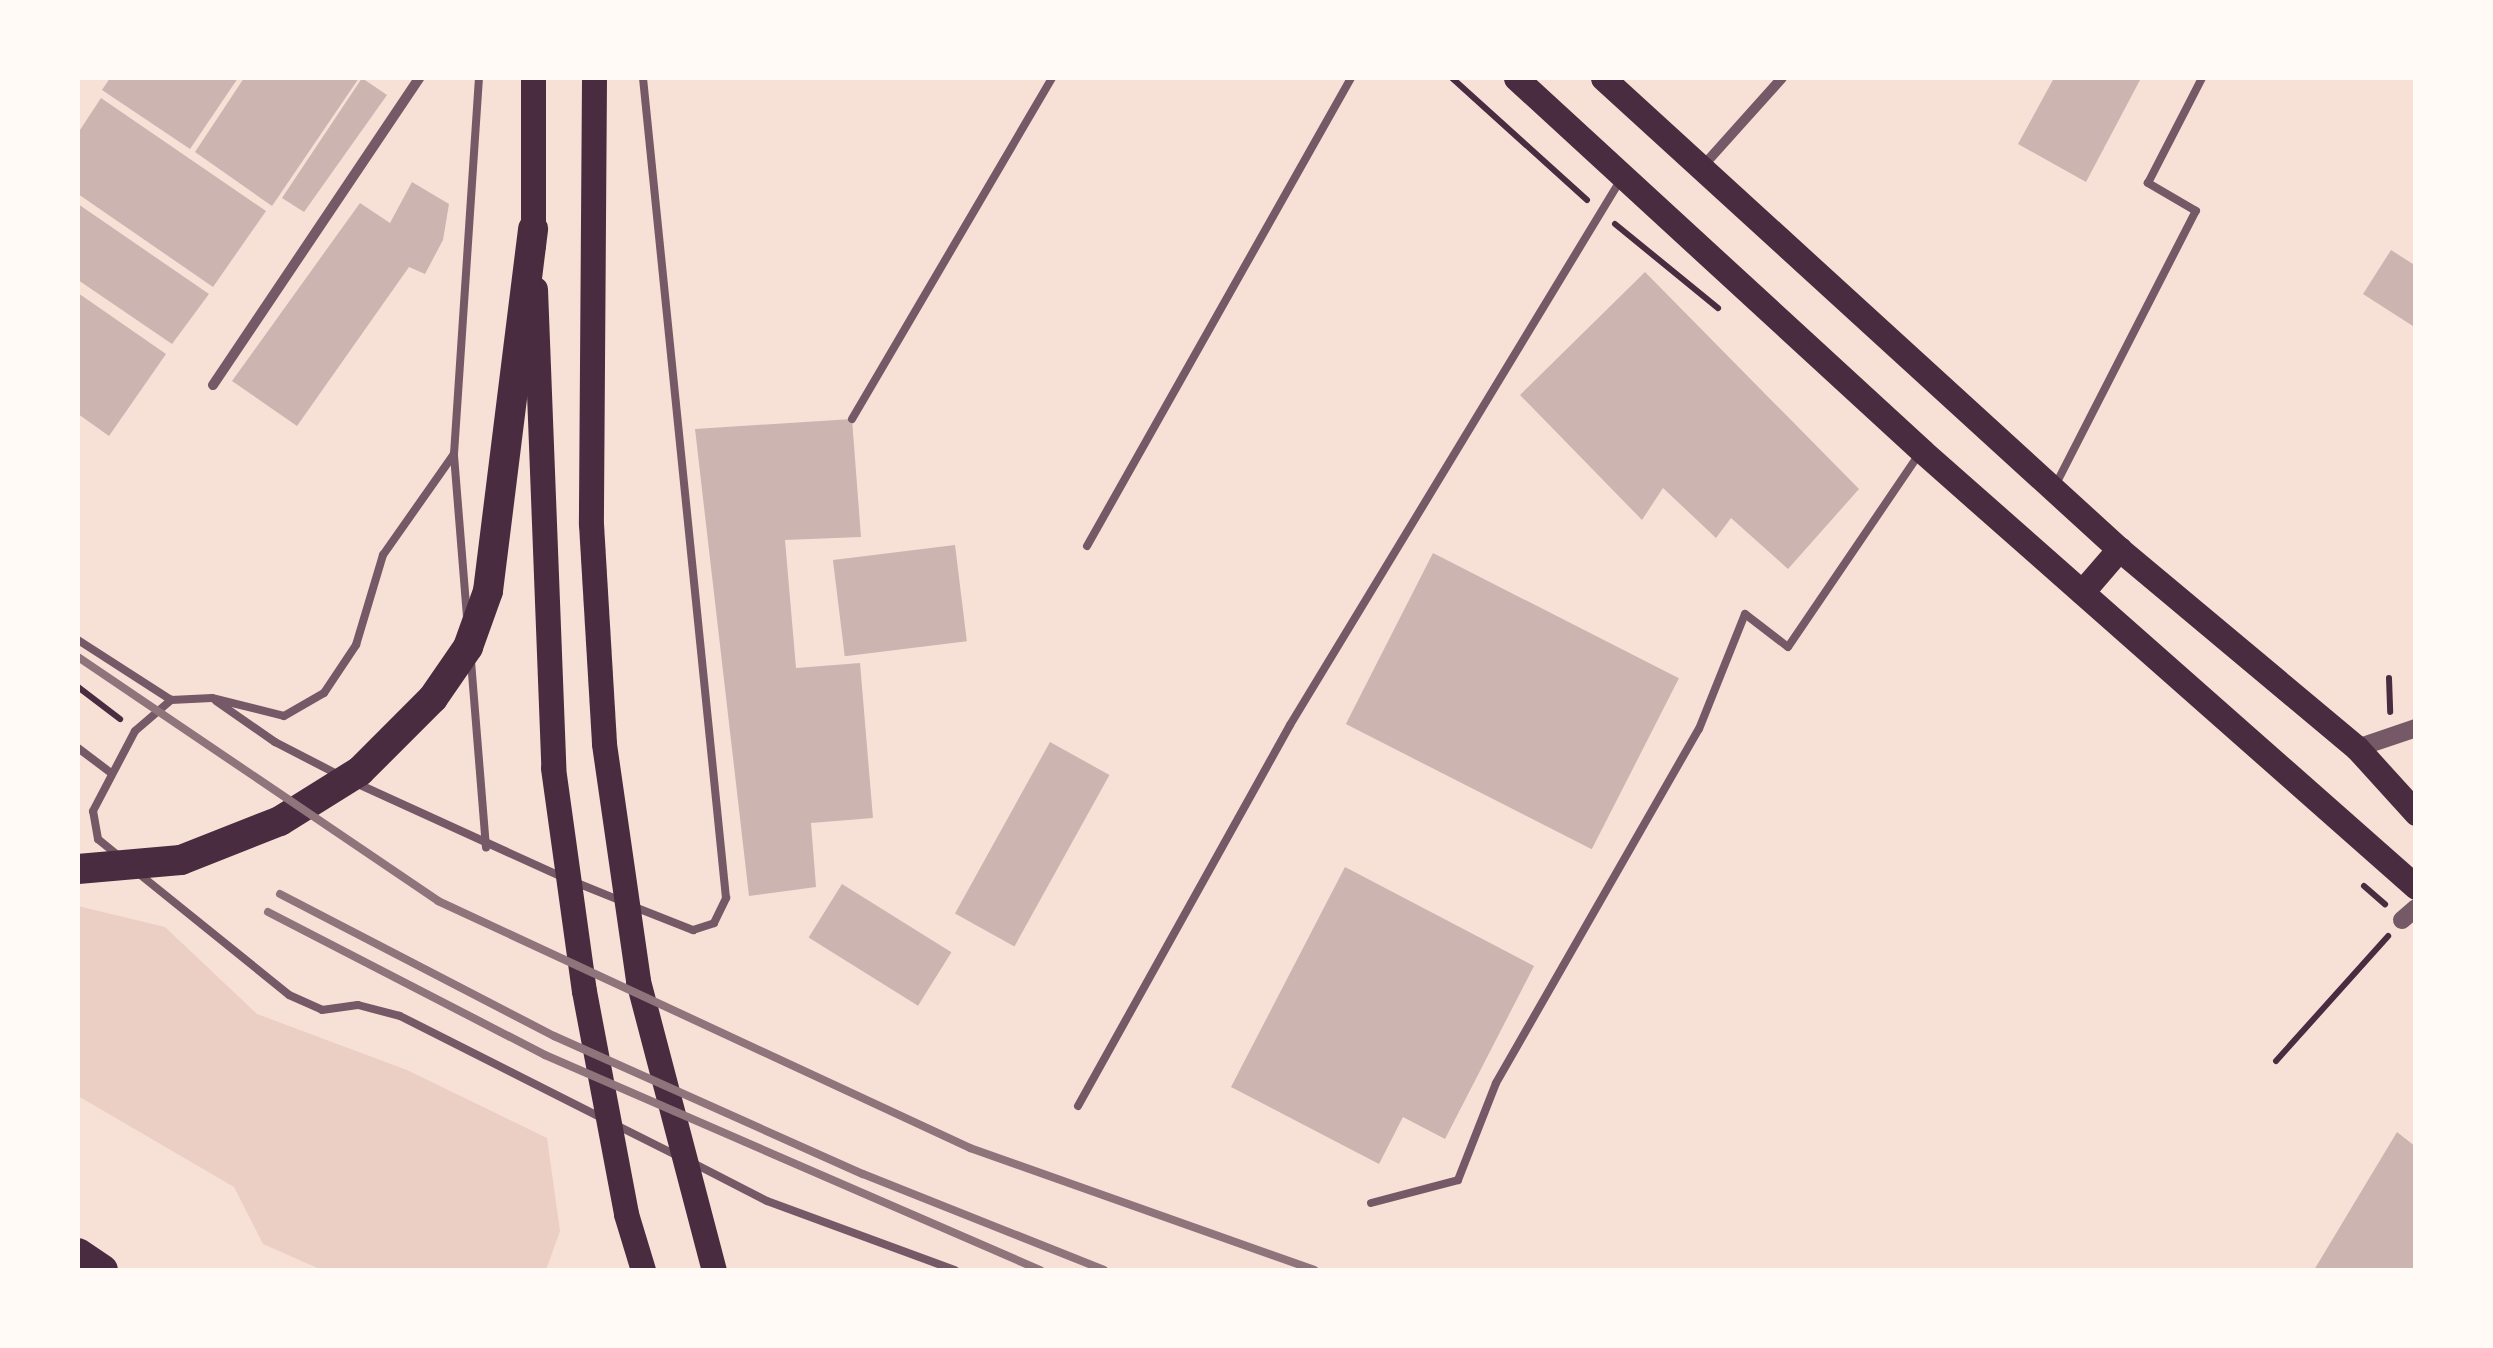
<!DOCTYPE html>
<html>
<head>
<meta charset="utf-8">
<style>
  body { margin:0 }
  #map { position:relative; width:2493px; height:1348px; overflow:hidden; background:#f7e1d7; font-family:Ubuntu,sans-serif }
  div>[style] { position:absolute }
  .green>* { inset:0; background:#ebcfc5 }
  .building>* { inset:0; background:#ccb4b1; transform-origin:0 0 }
  .path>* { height:6px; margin:-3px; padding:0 3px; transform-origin:3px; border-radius:3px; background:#4a2c40 }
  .service>* { height:8px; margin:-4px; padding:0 4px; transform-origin:4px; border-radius:4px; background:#755966 }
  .minor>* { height:10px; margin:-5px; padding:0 5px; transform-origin:5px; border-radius:5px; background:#755966 }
  .tertiary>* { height:18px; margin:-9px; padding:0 9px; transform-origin:9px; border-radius:9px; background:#755966 }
  .primary>* { height:25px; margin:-12.5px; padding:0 12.5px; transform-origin:12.5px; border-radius:12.5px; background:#4a2c40 }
  .motorway>* { height:30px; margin:-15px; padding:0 15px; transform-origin:15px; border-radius:15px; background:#4a2c40 }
  .rail>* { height:8px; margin:-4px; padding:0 4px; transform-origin:4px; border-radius:4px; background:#8f747c }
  span { translate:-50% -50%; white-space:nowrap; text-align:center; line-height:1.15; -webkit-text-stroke:8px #fffaf5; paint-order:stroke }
  .frame { position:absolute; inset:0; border:80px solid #fffaf5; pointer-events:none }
</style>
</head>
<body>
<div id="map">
  <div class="green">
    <div style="clip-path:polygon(78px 906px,165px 927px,257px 1014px,407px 1070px,547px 1138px,560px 1231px,546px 1270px,322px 1270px,263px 1244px,234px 1187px,78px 1096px)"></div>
  </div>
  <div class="building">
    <div style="clip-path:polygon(110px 78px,238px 78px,190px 149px,102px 90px)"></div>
    <div style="clip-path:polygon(244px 78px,359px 78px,272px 206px,195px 152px)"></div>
    <div style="clip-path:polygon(362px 78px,387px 95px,304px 212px,282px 198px)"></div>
    <div style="clip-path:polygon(2054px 78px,2140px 80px,2086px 182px,2018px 144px)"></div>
    <div style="clip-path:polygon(101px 98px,266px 211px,213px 287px,78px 194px,78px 133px)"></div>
    <div style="clip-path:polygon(412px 182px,449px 204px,443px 240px,425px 274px,409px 267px,297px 426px,232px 381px,360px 203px,390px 223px)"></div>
    <div style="clip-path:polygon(78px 204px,209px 294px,172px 344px,78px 280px)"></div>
    <div style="clip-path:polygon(2391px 250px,2416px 266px,2416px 328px,2363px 294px)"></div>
    <div style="clip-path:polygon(1645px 272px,1859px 489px,1788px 569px,1731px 518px,1716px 538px,1663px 488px,1642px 520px,1520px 395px)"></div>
    <div style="clip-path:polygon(78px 293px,166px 354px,109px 436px,78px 414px)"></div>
    <div style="clip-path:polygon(852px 419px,861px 537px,785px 540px,796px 668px,860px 663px,873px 818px,811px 823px,816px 887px,749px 896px,695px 429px)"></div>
    <div style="left:955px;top:545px;width:97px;height:123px;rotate:83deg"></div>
    <div style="left:1433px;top:553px;width:276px;height:192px;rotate:27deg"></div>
    <div style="left:1050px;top:742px;width:68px;height:196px;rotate:29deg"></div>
    <div style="clip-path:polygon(1345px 867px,1534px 966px,1445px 1139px,1403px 1117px,1379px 1164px,1231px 1087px)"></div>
    <div style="left:842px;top:884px;width:129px;height:63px;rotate:32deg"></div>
    <div style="clip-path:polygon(2397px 1132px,2416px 1147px,2416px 1270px,2314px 1270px)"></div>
  </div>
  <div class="path">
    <div style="left:1452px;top:78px;width:182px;rotate:42.1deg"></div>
    <div style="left:1615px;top:224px;width:133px;rotate:39.2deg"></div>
    <div style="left:2389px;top:678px;width:34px;rotate:88deg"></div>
    <div style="left:78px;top:687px;width:53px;rotate:37.3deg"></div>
    <div style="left:2364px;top:886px;width:28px;rotate:41deg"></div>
    <div style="left:2276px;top:1061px;width:168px;rotate:-48.1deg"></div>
  </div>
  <div class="service">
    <div style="left:852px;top:419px;width:395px;rotate:-59.6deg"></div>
    <div style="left:2056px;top:484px;width:307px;rotate:-62.9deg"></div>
    <div style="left:2196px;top:211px;width:56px;rotate:-149.7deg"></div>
    <div style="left:2148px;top:183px;width:118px;rotate:-62.8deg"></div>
    <div style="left:1087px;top:546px;width:537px;rotate:-60.57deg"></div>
    <div style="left:467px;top:617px;width:164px;rotate:-94.6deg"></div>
    <div style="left:454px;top:454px;width:377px;rotate:-86.2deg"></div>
    <div style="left:78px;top:640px;width:111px;rotate:32.8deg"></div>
    <div style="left:471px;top:661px;width:187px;rotate:85.4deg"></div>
    <div style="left:216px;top:701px;width:72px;rotate:34.8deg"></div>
    <div style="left:275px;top:742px;width:74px;rotate:27.3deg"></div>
    <div style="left:78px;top:748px;width:40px;rotate:37deg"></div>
    <div style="left:358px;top:784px;width:226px;rotate:24.5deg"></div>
    <div style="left:120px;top:857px;width:28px;rotate:-141deg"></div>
    <div style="left:98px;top:839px;width:28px;rotate:-100deg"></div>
    <div style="left:93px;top:811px;width:90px;rotate:-62.3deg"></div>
    <div style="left:135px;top:731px;width:48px;rotate:-40.7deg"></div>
    <div style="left:171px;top:700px;width:41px;rotate:-2.8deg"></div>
    <div style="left:212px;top:698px;width:74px;rotate:14deg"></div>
    <div style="left:284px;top:716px;width:46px;rotate:-29.9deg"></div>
    <div style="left:324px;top:693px;width:58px;rotate:-56.3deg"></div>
    <div style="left:356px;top:645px;width:94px;rotate:-73.3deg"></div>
    <div style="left:383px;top:555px;width:123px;rotate:-54.9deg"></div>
    <div style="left:138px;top:873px;width:194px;rotate:38.9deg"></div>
    <div style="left:289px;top:995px;width:36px;rotate:24deg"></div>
    <div style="left:322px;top:1010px;width:36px;rotate:-8deg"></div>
    <div style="left:358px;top:1005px;width:43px;rotate:14.7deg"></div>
    <div style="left:400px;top:1016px;width:226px;rotate:26.8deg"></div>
    <div style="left:577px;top:883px;width:45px;rotate:22deg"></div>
    <div style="left:632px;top:906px;width:66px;rotate:21.5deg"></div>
    <div style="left:693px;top:930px;width:22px;rotate:-18deg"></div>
    <div style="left:714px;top:923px;width:28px;rotate:-64deg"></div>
    <div style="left:726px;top:898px;width:824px;rotate:-95.78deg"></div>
    <div style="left:1078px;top:1106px;width:436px;rotate:-60.9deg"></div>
    <div style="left:1290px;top:725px;width:638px;rotate:-58.77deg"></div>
    <div style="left:614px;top:1124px;width:72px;rotate:26.6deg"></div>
    <div style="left:695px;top:1164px;width:81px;rotate:27.2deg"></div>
    <div style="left:767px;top:1201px;width:200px;rotate:20.2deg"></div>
    <div style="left:1371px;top:1203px;width:90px;rotate:-14.8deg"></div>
    <div style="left:1458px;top:1180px;width:104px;rotate:-68.6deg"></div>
    <div style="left:1496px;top:1083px;width:408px;rotate:-60.2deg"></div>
    <div style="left:1699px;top:729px;width:124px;rotate:-68.2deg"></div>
    <div style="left:1745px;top:614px;width:54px;rotate:37.5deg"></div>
    <div style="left:1788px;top:647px;width:233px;rotate:-55.8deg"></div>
  </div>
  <div class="minor">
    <div style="left:1703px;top:166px;width:118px;rotate:-48.1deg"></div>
    <div style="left:213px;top:385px;width:370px;rotate:-56.1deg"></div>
  </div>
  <div class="tertiary">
    <div style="left:2357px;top:748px;width:62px;rotate:-18.7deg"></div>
    <div style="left:2402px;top:920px;width:18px;rotate:-41deg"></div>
  </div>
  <div class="primary">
    <div style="left:533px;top:78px;width:167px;rotate:90deg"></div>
    <div style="left:594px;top:78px;width:446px;rotate:90.4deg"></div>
    <div style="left:591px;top:524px;width:220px;rotate:86.6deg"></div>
    <div style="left:604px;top:744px;width:239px;rotate:81.8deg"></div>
    <div style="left:638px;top:981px;width:299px;rotate:75.3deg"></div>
    <div style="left:1516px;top:78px;width:551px;rotate:42.57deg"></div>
    <div style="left:1922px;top:451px;width:659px;rotate:41.43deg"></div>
    <div style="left:1603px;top:78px;width:699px;rotate:42.39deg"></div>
    <div style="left:2119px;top:549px;width:310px;rotate:39.9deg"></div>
    <div style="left:2357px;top:748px;width:88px;rotate:47.8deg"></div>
    <div style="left:535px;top:289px;width:479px;rotate:87.8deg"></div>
    <div style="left:553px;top:768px;width:225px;rotate:82.1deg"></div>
    <div style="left:584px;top:991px;width:227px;rotate:79.3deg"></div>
    <div style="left:626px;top:1214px;width:59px;rotate:73.1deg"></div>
    <div style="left:2082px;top:592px;width:57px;rotate:-49.3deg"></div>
  </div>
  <div class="motorway">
    <div style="left:78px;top:869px;width:103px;rotate:-5deg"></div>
    <div style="left:181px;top:860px;width:106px;rotate:-21.5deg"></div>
    <div style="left:280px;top:821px;width:94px;rotate:-32deg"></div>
    <div style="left:360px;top:771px;width:103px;rotate:-45deg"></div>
    <div style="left:433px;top:698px;width:62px;rotate:-55.5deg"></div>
    <div style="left:468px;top:647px;width:59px;rotate:-70.3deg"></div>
    <div style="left:488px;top:591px;width:365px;rotate:-82.9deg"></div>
    <div style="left:78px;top:1253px;width:30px;rotate:34deg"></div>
  </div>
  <div class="rail">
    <div style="left:78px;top:657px;width:435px;rotate:34.1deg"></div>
    <div style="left:438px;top:901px;width:587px;rotate:24.9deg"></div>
    <div style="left:970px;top:1148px;width:365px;rotate:19.5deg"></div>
    <div style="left:280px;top:894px;width:309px;rotate:27.4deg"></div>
    <div style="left:554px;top:1036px;width:338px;rotate:24.1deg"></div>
    <div style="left:863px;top:1174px;width:259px;rotate:21.7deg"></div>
    <div style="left:268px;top:912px;width:312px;rotate:27.3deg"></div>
    <div style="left:545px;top:1055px;width:540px;rotate:23.48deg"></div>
  </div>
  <div class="frame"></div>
</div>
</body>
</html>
